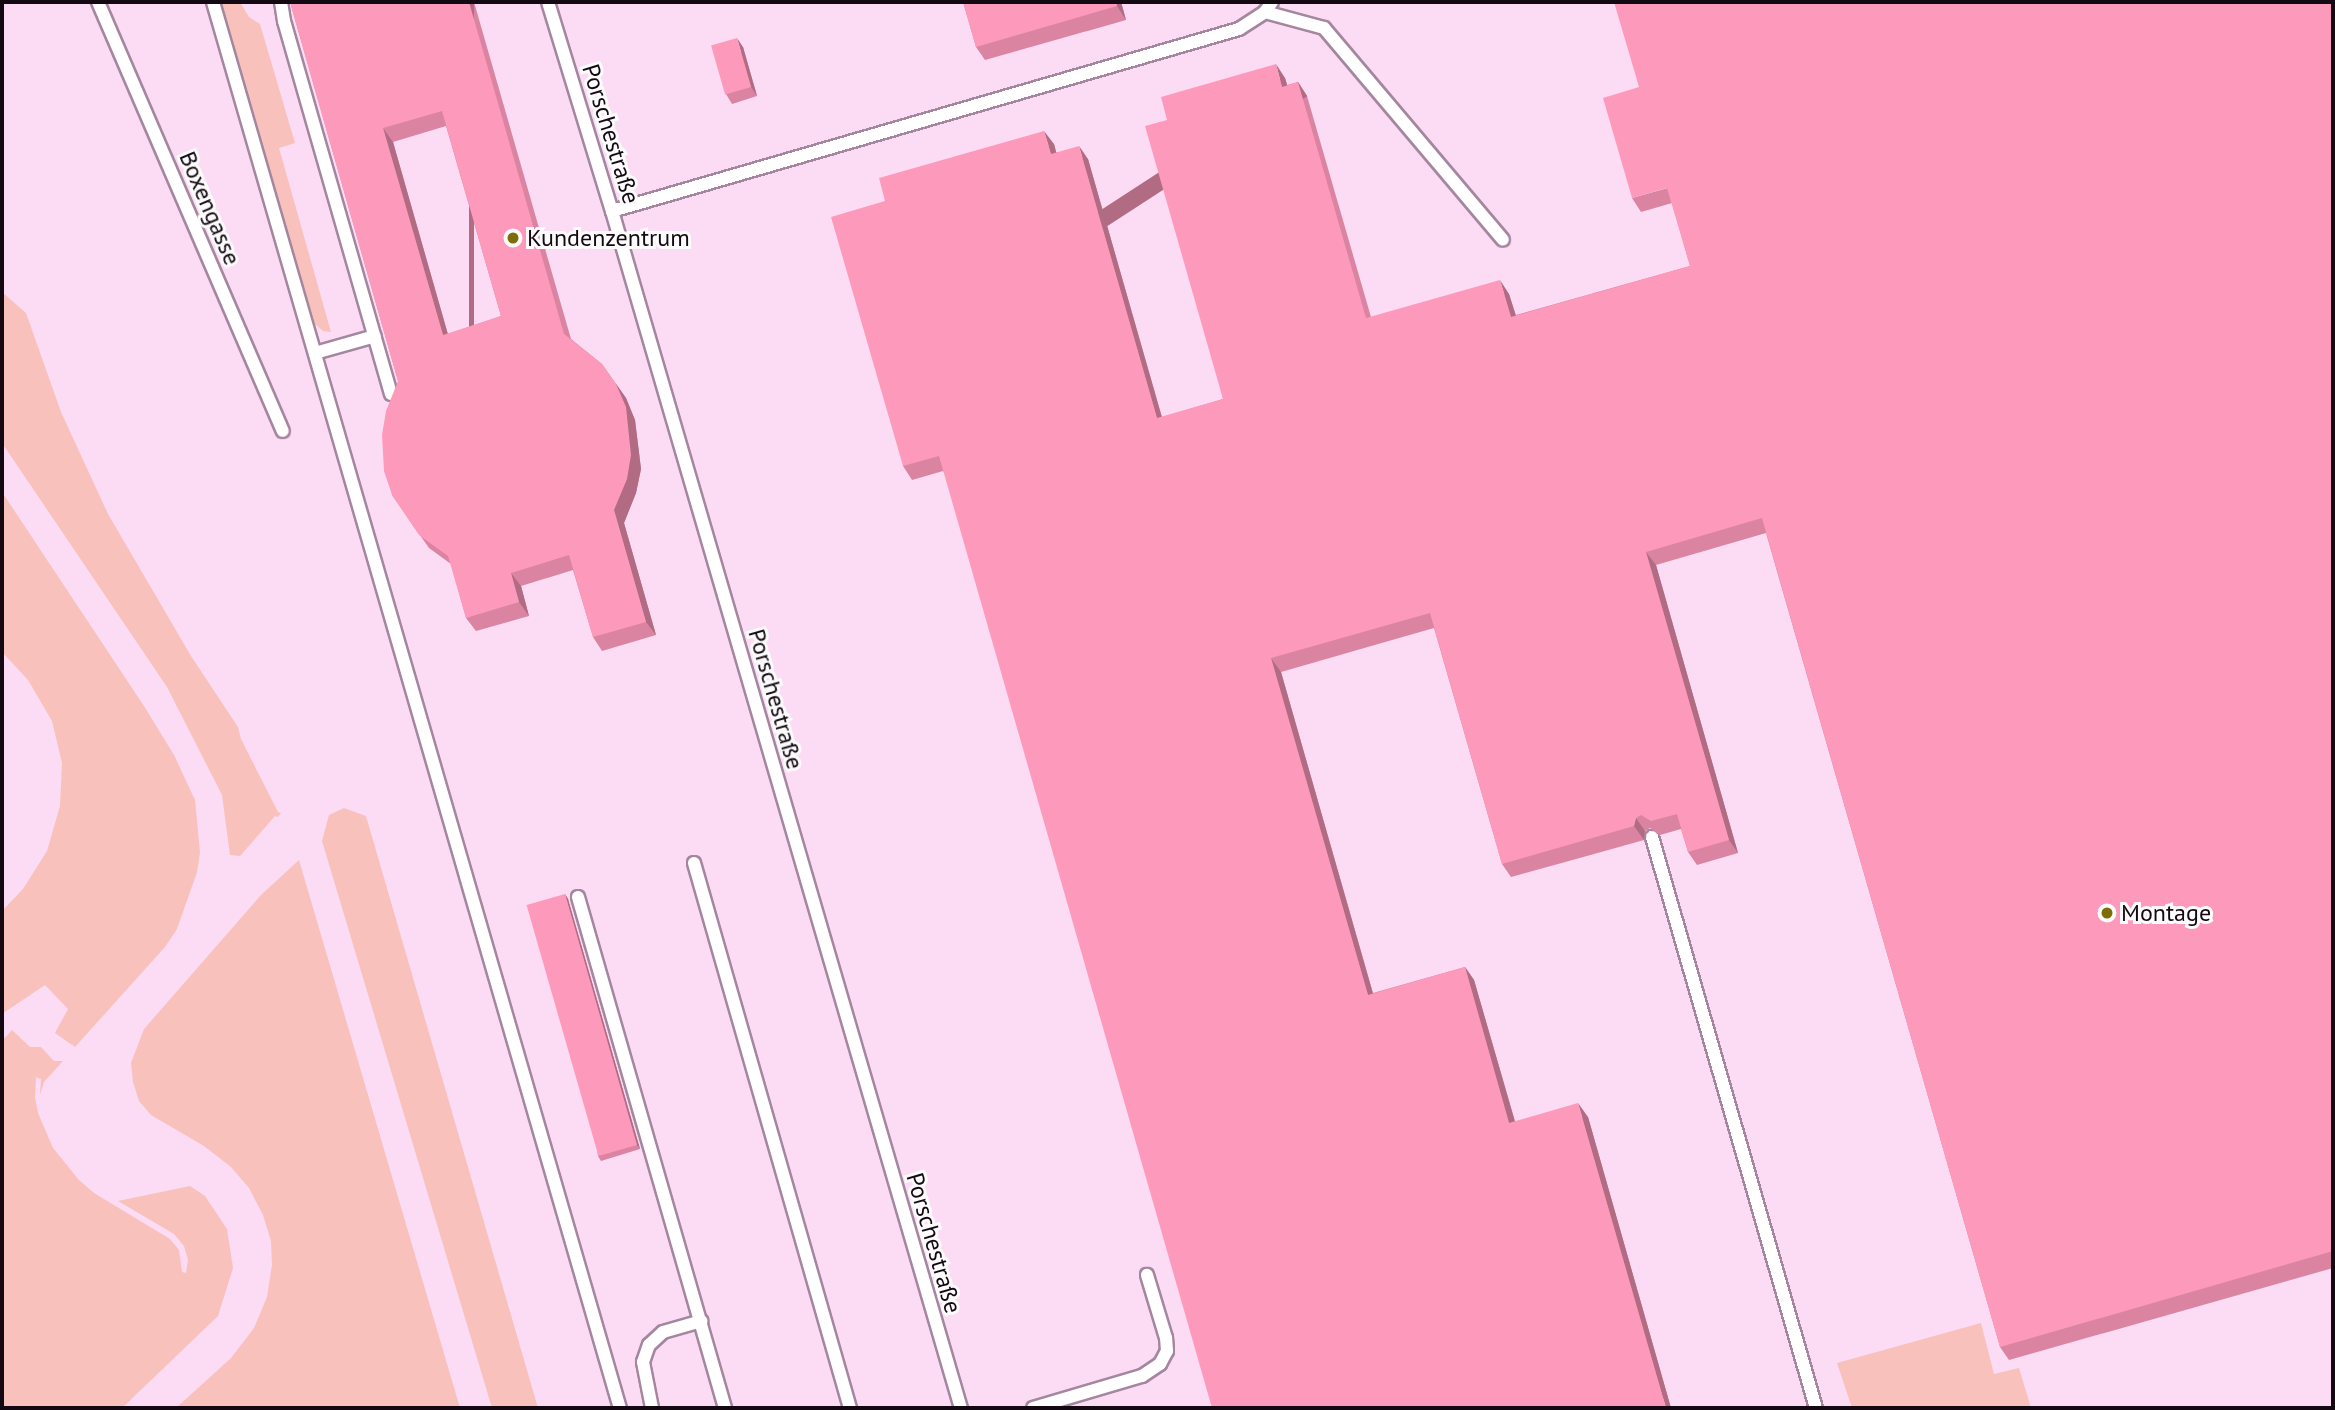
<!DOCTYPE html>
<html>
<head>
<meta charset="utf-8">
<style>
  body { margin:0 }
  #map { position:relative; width:2335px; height:1410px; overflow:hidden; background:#fbe8f7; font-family:"PT Sans",sans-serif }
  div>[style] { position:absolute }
  .built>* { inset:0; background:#fbdcf4; transform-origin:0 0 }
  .green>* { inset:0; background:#f8c1bc }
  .roads { filter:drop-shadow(2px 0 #a4879e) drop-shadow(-2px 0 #a4879e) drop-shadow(0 2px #a4879e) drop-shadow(0 -2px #a4879e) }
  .lane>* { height:12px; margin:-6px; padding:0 6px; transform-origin:6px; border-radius:6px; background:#fff }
  .wall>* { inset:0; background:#da84a2 }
  .shaded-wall>* { inset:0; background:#b16c84; transform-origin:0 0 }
  .building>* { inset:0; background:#fd9abc; transform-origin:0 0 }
  .dots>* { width:19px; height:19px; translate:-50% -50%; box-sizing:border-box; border:4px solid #fbfbfb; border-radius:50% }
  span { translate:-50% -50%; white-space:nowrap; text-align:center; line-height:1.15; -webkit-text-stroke:6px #fbfbfb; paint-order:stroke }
  .street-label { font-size:24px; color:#140912 }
  .poi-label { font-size:24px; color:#140912 }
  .left { translate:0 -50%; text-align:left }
  .frame { position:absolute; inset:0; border:4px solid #140912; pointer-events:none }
</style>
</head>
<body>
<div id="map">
  <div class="built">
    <div style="left:2px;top:2px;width:2331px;height:1406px"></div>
  </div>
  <div class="green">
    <div style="clip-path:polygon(219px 2px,240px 2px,249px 17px,260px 24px,295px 143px,279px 148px,331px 332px,323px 331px,315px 324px)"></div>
    <div style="clip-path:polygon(2px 292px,26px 313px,61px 412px,108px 514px,191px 656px,238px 727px,241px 739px,278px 812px,281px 813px,278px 817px,275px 816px,240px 856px,230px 855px,222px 795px,167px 687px,2px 443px)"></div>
    <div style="clip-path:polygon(2px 492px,144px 706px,174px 755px,195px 800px,200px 852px,197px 872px,177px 929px,165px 947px,75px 1047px,55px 1033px,68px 1009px,45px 985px,2px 1014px,2px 911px,23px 889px,47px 851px,60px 806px,62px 763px,52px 721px,28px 680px,2px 652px)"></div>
    <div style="clip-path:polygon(344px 808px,366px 816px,538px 1408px,492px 1408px,322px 841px,329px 815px)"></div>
    <div style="clip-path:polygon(299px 860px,460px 1408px,176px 1408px,231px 1358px,254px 1328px,267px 1297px,272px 1265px,271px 1241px,263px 1215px,249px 1188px,231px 1167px,204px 1146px,151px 1115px,139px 1101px,133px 1082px,131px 1063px,144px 1029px,261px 895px)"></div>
    <div style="clip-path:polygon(12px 1030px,30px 1047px,41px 1047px,54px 1061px,63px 1061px,44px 1082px,40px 1095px,41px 1079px,36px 1077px,35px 1097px,38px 1113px,53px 1148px,79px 1180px,94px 1193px,170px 1239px,179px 1250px,182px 1272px,186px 1273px,188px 1260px,184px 1246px,174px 1234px,118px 1201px,190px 1186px,205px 1196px,227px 1229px,233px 1268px,218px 1316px,122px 1408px,2px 1408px,2px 1034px,5px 1038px)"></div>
    <div style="clip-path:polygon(1981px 1323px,1994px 1374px,2019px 1368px,2031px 1408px,1852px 1408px,1837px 1363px)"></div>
  </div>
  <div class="roads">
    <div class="lane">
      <div style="left:98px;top:2px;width:467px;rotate:66.7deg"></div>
      <div style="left:213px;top:2px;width:1464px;rotate:73.86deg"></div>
      <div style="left:281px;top:2px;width:19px;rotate:81deg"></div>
      <div style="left:284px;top:21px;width:388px;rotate:74deg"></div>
      <div style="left:548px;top:2px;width:219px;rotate:73deg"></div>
      <div style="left:612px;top:211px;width:1247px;rotate:73.75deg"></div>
      <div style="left:1265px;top:12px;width:61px;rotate:15.2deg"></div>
      <div style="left:1324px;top:28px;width:277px;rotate:49.8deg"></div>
      <div style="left:612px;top:211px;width:653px;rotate:-16.19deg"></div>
      <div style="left:1239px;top:29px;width:31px;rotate:-33deg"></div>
      <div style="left:1265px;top:12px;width:12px;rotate:-55deg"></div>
      <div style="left:315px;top:353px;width:62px;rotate:-15.8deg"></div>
      <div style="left:1652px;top:837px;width:594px;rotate:73.98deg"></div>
      <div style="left:694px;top:863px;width:567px;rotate:74.03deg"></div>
      <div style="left:578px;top:897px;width:532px;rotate:73.95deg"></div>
      <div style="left:652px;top:1408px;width:47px;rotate:-101.1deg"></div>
      <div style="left:643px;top:1362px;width:18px;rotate:-71deg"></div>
      <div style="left:649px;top:1345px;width:19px;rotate:-43deg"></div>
      <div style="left:663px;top:1332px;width:40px;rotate:-16deg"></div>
      <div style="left:1033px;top:1408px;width:114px;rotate:-16.4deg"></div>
      <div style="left:1142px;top:1376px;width:22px;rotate:-34deg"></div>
      <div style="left:1160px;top:1364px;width:15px;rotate:-62deg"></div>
      <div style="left:1167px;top:1351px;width:13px;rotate:-94deg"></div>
      <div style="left:1166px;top:1338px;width:66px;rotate:-106.8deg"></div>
    </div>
  </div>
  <div class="wall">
    <div style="clip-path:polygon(evenodd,290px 2px,474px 2px,571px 339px,602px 364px,626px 398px,635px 420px,641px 469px,636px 493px,624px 523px,656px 635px,602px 651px,593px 637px,573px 570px,521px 586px,529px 616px,476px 631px,466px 618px,451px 564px,429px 548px,392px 495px,398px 381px,290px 2px,446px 126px,501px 316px,448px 334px,393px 142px,446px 126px)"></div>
    <div style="clip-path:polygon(963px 2px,1121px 2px,1126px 20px,985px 60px,976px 47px)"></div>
    <div style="clip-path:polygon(2333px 2px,2333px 1268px,2009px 1360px,2000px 1347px,1766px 533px,1656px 565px,1738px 853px,1697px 865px,1688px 852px,1681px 829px,1660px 835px,1650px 828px,1645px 831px,1644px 840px,1511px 877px,1502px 864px,1434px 628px,1281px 672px,1373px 993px,1465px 967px,1474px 980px,1515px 1121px,1588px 1117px,1671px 1408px,943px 471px,912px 480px,903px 466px,885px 201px,1054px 144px,1056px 152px,1088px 159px,1162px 417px,1223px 399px,1167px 120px,1285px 78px,1287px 85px,1298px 82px,1307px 96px,1371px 317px,1509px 294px,1516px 315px,1690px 266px,1672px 203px,1641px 212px,1632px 198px)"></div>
    <div style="clip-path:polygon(743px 47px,757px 96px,732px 104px,726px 94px)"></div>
    <div style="clip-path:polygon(565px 894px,568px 899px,640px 1149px,601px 1161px,598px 1156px)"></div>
  </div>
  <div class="shaded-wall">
    <div style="left:469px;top:2px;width:5px;height:345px"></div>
    <div style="clip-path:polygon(1116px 2px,1121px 2px,1126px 20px,1117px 6px)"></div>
    <div style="clip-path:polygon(737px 38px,743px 47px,757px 96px,751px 87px)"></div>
    <div style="clip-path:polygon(1276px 64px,1285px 78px,1292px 101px,1282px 87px)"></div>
    <div style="left:1298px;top:82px;width:17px;height:246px;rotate:57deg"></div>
    <div style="clip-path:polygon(383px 128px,393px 142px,452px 349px,443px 335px)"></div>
    <div style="clip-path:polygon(1044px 131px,1054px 144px,1060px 167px,1051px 154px)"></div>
    <div style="clip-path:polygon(1079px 146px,1088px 159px,1166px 432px,1157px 418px)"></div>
    <div style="clip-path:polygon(1500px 280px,1509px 294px,1520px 330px,1511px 317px)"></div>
    <div style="clip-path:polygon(616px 384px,626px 398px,635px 420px,641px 469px,636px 493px,624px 523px,656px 635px,646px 622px,614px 510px)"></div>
    <div style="clip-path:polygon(1646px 552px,1656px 565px,1738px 853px,1729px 840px)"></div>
    <div style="clip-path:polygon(511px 573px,521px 586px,529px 616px,519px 602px)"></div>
    <div style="clip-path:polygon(1271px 658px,1281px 672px,1377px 1008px,1368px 995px)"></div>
    <div style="clip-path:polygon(1636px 818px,1645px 831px,1644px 840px,1634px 826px)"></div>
    <div style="clip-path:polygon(565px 894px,568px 899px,640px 1149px,637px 1145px)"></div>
    <div style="clip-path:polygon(1465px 967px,1474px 980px,1519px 1136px,1509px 1123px)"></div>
    <div style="clip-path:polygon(1578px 1103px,1588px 1117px,1671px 1408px,1666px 1408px)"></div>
  </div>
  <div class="building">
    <div style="clip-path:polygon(evenodd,290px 2px,469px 2px,564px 334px,602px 364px,616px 384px,626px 407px,631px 455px,627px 479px,614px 510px,646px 622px,593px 637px,569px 555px,511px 573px,519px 602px,466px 618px,448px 556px,419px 535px,392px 495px,384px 471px,382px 435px,386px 411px,398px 381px,290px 2px,442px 111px,501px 316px,443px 335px,383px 128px,442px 111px)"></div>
    <div style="clip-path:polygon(963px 2px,1116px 2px,1117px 6px,976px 47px)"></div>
    <div style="clip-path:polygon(1614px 2px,2333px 2px,2333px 1251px,2000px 1347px,1762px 518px,1646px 552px,1729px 840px,1688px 852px,1677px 814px,1651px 821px,1641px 815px,1636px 818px,1634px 826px,1502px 864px,1430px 613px,1271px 658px,1368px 995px,1465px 967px,1509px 1123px,1578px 1103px,1666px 1408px,1212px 1408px,939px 456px,903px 466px,831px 217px,885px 201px,879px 178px,1044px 131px,1051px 154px,1079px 146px,1157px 418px,1223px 399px,1145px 126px,1167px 120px,1161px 97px,1276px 64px,1282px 87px,1298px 82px,1366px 318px,1500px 280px,1511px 317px,1690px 266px,1667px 188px,1632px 198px,1603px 98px,1639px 87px)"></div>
    <div style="left:737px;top:38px;width:51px;height:27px;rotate:74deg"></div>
    <div style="left:565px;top:894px;width:261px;height:40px;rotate:74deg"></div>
  </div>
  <div class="dots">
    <div style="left:513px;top:238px;background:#7d6d08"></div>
    <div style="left:2107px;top:913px;background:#7d6d08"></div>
  </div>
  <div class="street-label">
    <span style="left:611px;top:134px;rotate:73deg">Porschestraße</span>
    <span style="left:210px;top:208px;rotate:67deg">Boxengasse</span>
    <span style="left:776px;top:699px;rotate:74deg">Porschestraße</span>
    <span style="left:934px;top:1243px;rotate:74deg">Porschestraße</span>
  </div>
  <div class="poi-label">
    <span class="left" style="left:527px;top:238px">Kundenzentrum</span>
    <span class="left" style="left:2121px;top:913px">Montage</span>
  </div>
  <div class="frame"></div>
</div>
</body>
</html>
